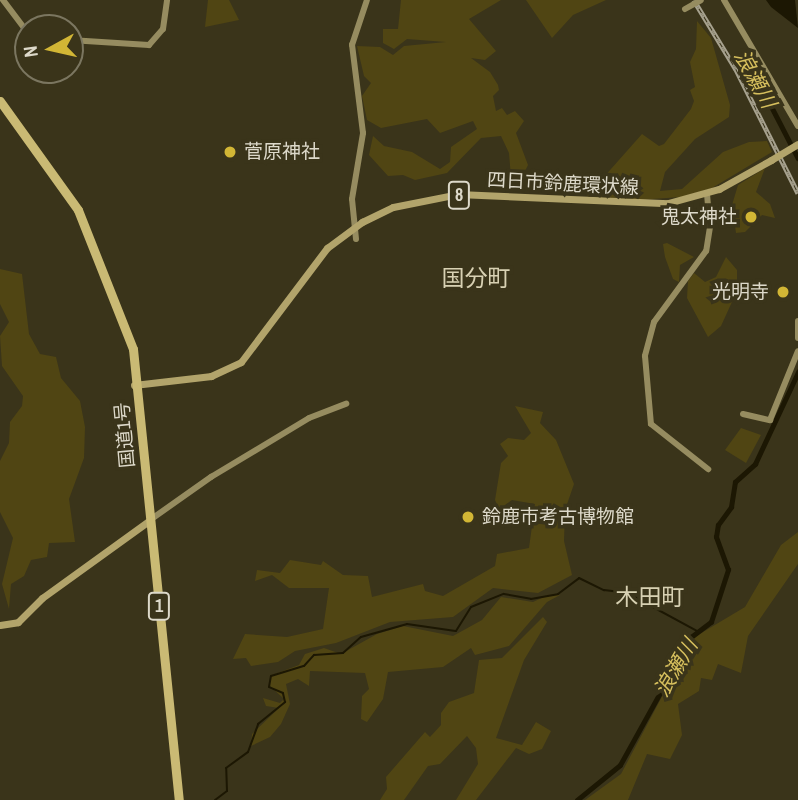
<!DOCTYPE html>
<html>
<head>
<meta charset="utf-8">
<style>
  body { margin:0 }
  #map { position:relative; width:798px; height:800px; overflow:hidden; background:#3a341a; font-family:"Archivo Narrow","Noto Sans JP",sans-serif }
  div>[style] { position:absolute }
  .green>* { inset:0; background:#504513 }
  .water>* { inset:0; background:#1c1703 }
  .stream>* { height:2px; margin:-1px; padding:0 1px; transform-origin:1px; border-radius:1px; background:#1c1703 }
  .river>* { height:4.5px; margin:-2.25px; padding:0 2.25px; transform-origin:2.25px; border-radius:2.25px; background:#1c1703 }
  .secondary>* { height:6px; margin:-3px; padding:0 3px; transform-origin:3px; border-radius:3px; background:#968c60 }
  .primary>* { height:7px; margin:-3.5px; padding:0 3.5px; transform-origin:3.5px; border-radius:3.5px; background:#b2a46b }
  .highway>* { height:9px; margin:-4.5px; padding:0 4.5px; transform-origin:4.5px; border-radius:4.5px; background:#caba74 }
  .rail>* { height:4.5px; margin-top:-2.25px; transform-origin:0; background:repeating-linear-gradient(90deg,#3a341a 0 5px,#a7a28f 0 10px); box-sizing:border-box; border-block:2px solid #a7a28f }
  .secondary-bridge>* { height:6px; margin:-3px; padding:0 3px; transform-origin:3px; border-radius:3px; background:#968c60 }
  .primary-bridge>* { height:7px; margin:-3.5px; padding:0 3.5px; transform-origin:3.5px; border-radius:3.5px; background:#b2a46b }
  .dots>* { width:19px; height:19px; translate:-50% -50%; box-sizing:border-box; border:4px solid #3a341a; border-radius:50% }
  span { translate:-50% -50%; white-space:nowrap; text-align:center; line-height:1.15; -webkit-text-stroke:7px #3a341a; paint-order:stroke }
  .shield-label span { padding:2px 5px; background:#3a341a; border:2px solid; border-radius:5px; -webkit-text-stroke-width:0 }
  .shield-label { font-size:18px; color:#ddd9ca; font-weight:700 }
  .poi-label { font-size:19px; color:#ddd9ca }
  .left { translate:0 -50%; text-align:left }
  .right { translate:-100% -50%; text-align:right }
  .street-label { font-size:19px; color:#ddd9ca }
  .water-label { font-size:21px; color:#d6bf5d; font-style:italic }
  .quarter-label { font-size:23px; color:#d8d1b3 }
  .north { position:absolute; left:14px; top:14px; width:70px; height:70px; box-sizing:border-box; background:#3a341a; border:2px solid #7b7660; border-radius:50%; rotate:262deg; font-size:19px; font-weight:700; line-height:28px; text-align:center; color:#ddd9ca }
  .north::after { content:''; display:block; margin:auto; width:24px; height:32px; background:#d2b635; clip-path:polygon(50% 0,100% 100%,50% 72%,0 100%) }
</style>
</head>
<body>
<div id="map">
  <div class="green">
    <div style="clip-path:polygon(208px 0,229px 0,239px 20px,205px 27px)"></div>
    <div style="clip-path:polygon(401px 0,501px 0,469px 19px,496px 51px,485px 60px,471px 58px,490px 72px,498px 85px,499px 90px,493px 96px,496px 111px,502px 108px,507px 115px,515px 111px,524px 121px,516px 133px,528px 165px,521px 179px,511px 177px,509px 153px,501px 136px,481px 138px,447px 173px,415px 180px,403px 175px,388px 176px,369px 155px,373px 136px,384px 146px,412px 152px,440px 169px,450px 162px,451px 147px,477px 129px,473px 121px,440px 133px,427px 119px,381px 128px,367px 120px,362px 96px,371px 83px,364px 76px,357px 46px,380px 47px,393px 55px,404px 46px,446px 42px,407px 39px,394px 49px,383px 43px,383px 29px,398px 29px)"></div>
    <div style="clip-path:polygon(526px 0,606px 0,573px 15px,552px 38px)"></div>
    <div style="clip-path:polygon(697px 21px,711px 38px,730px 105px,729px 117px,695px 139px,665px 172px,660px 191px,682px 189px,723px 152px,749px 142px,767px 141px,772px 152px,712px 188px,681px 197px,638px 200px,587px 196px,642px 134px,659px 146px,664px 144px,691px 109px,694px 101px,690px 90px,695px 87px,690px 62px,696px 49px)"></div>
    <div style="clip-path:polygon(765px 168px,756px 192px,770px 204px,775px 218px,762px 215px,745px 232px,736px 233px,732px 205px,738px 185px)"></div>
    <div style="clip-path:polygon(667px 243px,694px 257px,680px 265px,679px 282px,673px 279px,665px 257px,663px 244px)"></div>
    <div style="clip-path:polygon(726px 257px,737px 270px,737px 291px,721px 326px,708px 337px,687px 298px,688px 281px,694px 273px,705px 282px,716px 277px)"></div>
    <div style="clip-path:polygon(0 269px,22px 274px,29px 334px,40px 354px,56px 357px,61px 378px,80px 401px,85px 427px,84px 458px,69px 499px,75px 542px,49px 543px,47px 557px,31px 560px,24px 576px,11px 584px,9px 609px,2px 584px,13px 538px,0 512px,0 461px,9px 443px,10px 422px,22px 406px,23px 396px,2px 366px,0 336px,9px 322px,0 304px)"></div>
    <div style="clip-path:polygon(515px 406px,543px 412px,540px 423px,556px 440px,574px 484px,565px 510px,564px 541px,572px 575px,538px 593px,493px 588px,453px 617px,390px 622px,336px 643px,295px 651px,278px 662px,251px 666px,246px 658px,233px 659px,245px 634px,287px 637px,323px 629px,329px 588px,289px 588px,272px 575px,255px 581px,257px 570px,280px 573px,290px 560px,321px 565px,323px 561px,343px 575px,368px 576px,372px 597px,423px 584px,425px 591px,443px 596px,495px 566px,497px 554px,529px 548px,535px 504px,512px 500px,499px 509px,495px 500px,501px 463px,508px 456px,500px 444px,508px 438px,524px 440px,531px 433px)"></div>
    <div style="clip-path:polygon(741px 428px,761px 435px,746px 463px,725px 450px)"></div>
    <div style="clip-path:polygon(798px 532px,798px 564px,748px 636px,741px 673px,718px 664px,712px 680px,701px 678px,699px 691px,678px 704px,682px 735px,670px 759px,647px 754px,628px 800px,585px 800px,621px 774px,693px 638px,745px 607px,781px 545px)"></div>
    <div style="clip-path:polygon(548px 595px,560px 595px,547px 602px,509px 646px,475px 655px,471px 648px,443px 667px,388px 672px,383px 699px,367px 722px,361px 719px,362px 696px,369px 689px,365px 673px,310px 671px,309px 686px,298px 679px,286px 684px,290px 704px,281px 724px,270px 737px,251px 746px,252px 734px,279px 708px,266px 706px,263px 698px,280px 703px,284px 699px,270px 686px,270px 676px,299px 665px,305px 654px,324px 648px,341px 654px,377px 634px,403px 626px,453px 636px,482px 620px,501px 597px,533px 602px)"></div>
    <div style="clip-path:polygon(543px 617px,547px 622px,524px 660px,496px 738px,522px 745px,536px 722px,551px 731px,542px 749px,529px 754px,516px 748px,476px 800px,456px 800px,478px 764px,476px 748px,467px 736px,440px 764px,428px 766px,404px 800px,380px 800px,387px 789px,386px 777px,425px 732px,430px 737px,441px 725px,441px 713px,449px 702px,474px 693px,479px 660px,502px 658px)"></div>
  </div>
  <div class="water">
    <div style="clip-path:polygon(766px 0,795px 0,798px 28px,771px 7px)"></div>
  </div>
  <div class="stream">
    <div style="left:215px;top:800px;width:15px;rotate:-37deg"></div>
    <div style="left:227px;top:791px;width:23px;rotate:-92deg"></div>
    <div style="left:226px;top:768px;width:27px;rotate:-36deg"></div>
    <div style="left:248px;top:752px;width:30px;rotate:-70deg"></div>
    <div style="left:258px;top:724px;width:35px;rotate:-39deg"></div>
    <div style="left:285px;top:702px;width:9px;rotate:-103deg"></div>
    <div style="left:283px;top:693px;width:15px;rotate:-157deg"></div>
    <div style="left:269px;top:687px;width:11px;rotate:-80deg"></div>
    <div style="left:271px;top:676px;width:34px;rotate:-17deg"></div>
    <div style="left:304px;top:666px;width:15px;rotate:-48deg"></div>
    <div style="left:314px;top:655px;width:29px;rotate:-4deg"></div>
    <div style="left:343px;top:653px;width:24px;rotate:-42deg"></div>
    <div style="left:361px;top:637px;width:48px;rotate:-15.8deg"></div>
    <div style="left:407px;top:624px;width:49px;rotate:8.1deg"></div>
    <div style="left:456px;top:631px;width:28px;rotate:-58deg"></div>
    <div style="left:471px;top:607px;width:35px;rotate:-22deg"></div>
    <div style="left:504px;top:594px;width:27px;rotate:10deg"></div>
    <div style="left:531px;top:599px;width:27px;rotate:-10deg"></div>
    <div style="left:558px;top:594px;width:26px;rotate:-37deg"></div>
    <div style="left:579px;top:578px;width:28px;rotate:26deg"></div>
    <div style="left:604px;top:590px;width:23px;rotate:7deg"></div>
    <div style="left:627px;top:593px;width:80px;rotate:28.5deg"></div>
  </div>
  <div class="river">
    <div style="left:749px;top:63px;width:107px;rotate:62.7deg"></div>
    <div style="left:577px;top:800px;width:55px;rotate:-39.1deg"></div>
    <div style="left:620px;top:765px;width:146px;rotate:-61deg"></div>
    <div style="left:691px;top:637px;width:25px;rotate:-37deg"></div>
    <div style="left:711px;top:622px;width:55px;rotate:-71.9deg"></div>
    <div style="left:728px;top:570px;width:35px;rotate:-110deg"></div>
    <div style="left:716px;top:537px;width:12px;rotate:-81deg"></div>
    <div style="left:718px;top:525px;width:22px;rotate:-54deg"></div>
    <div style="left:731px;top:507px;width:25px;rotate:-81deg"></div>
    <div style="left:735px;top:482px;width:27px;rotate:-42deg"></div>
    <div style="left:755px;top:464px;width:102px;rotate:-64.9deg"></div>
  </div>
  <div class="secondary">
    <div style="left:3px;top:0;width:41px;rotate:52.9deg"></div>
    <div style="left:724px;top:0;width:146px;rotate:59.6deg"></div>
    <div style="left:70px;top:40px;width:79px;rotate:3.6deg"></div>
    <div style="left:149px;top:45px;width:21px;rotate:-49deg"></div>
    <div style="left:163px;top:29px;width:29px;rotate:-82deg"></div>
    <div style="left:707px;top:194px;width:33px;rotate:85deg"></div>
    <div style="left:710px;top:227px;width:24px;rotate:99deg"></div>
    <div style="left:706px;top:251px;width:88px;rotate:126.2deg"></div>
    <div style="left:654px;top:322px;width:35px;rotate:105deg"></div>
    <div style="left:645px;top:356px;width:68px;rotate:85deg"></div>
    <div style="left:651px;top:424px;width:73px;rotate:38.3deg"></div>
    <div style="left:356px;top:239px;width:40px;rotate:-95.7deg"></div>
    <div style="left:352px;top:199px;width:67px;rotate:-80.5deg"></div>
    <div style="left:363px;top:133px;width:89px;rotate:-97.1deg"></div>
    <div style="left:352px;top:45px;width:47px;rotate:-71.6deg"></div>
    <div style="left:798px;top:321px;width:17px;rotate:90deg"></div>
    <div style="left:743px;top:414px;width:28px;rotate:13deg"></div>
    <div style="left:770px;top:420px;width:74px;rotate:-67.9deg"></div>
    <div style="left:150px;top:520px;width:75px;rotate:-35.2deg"></div>
    <div style="left:211px;top:477px;width:114px;rotate:-31deg"></div>
    <div style="left:309px;top:418px;width:40px;rotate:-21deg"></div>
  </div>
  <div class="primary">
    <div style="left:134px;top:385px;width:78px;rotate:-6.7deg"></div>
    <div style="left:211px;top:376px;width:33px;rotate:-25deg"></div>
    <div style="left:241px;top:362px;width:143px;rotate:-53deg"></div>
    <div style="left:327px;top:248px;width:44px;rotate:-36.6deg"></div>
    <div style="left:362px;top:222px;width:34px;rotate:-26deg"></div>
    <div style="left:393px;top:207px;width:66px;rotate:-11.3deg"></div>
    <div style="left:458px;top:194px;width:210px;rotate:2.5deg"></div>
    <div style="left:668px;top:203px;width:53px;rotate:-15.4deg"></div>
    <div style="left:719px;top:189px;width:60px;rotate:-29.1deg"></div>
    <div style="left:0;top:625px;width:18px;rotate:-9deg"></div>
    <div style="left:18px;top:622px;width:34px;rotate:-45deg"></div>
    <div style="left:42px;top:598px;width:133px;rotate:-35.8deg"></div>
  </div>
  <div class="highway">
    <div style="left:0;top:101px;width:134px;rotate:54.4deg"></div>
    <div style="left:78px;top:210px;width:149px;rotate:68.4deg"></div>
    <div style="left:133px;top:349px;width:453px;rotate:84.2deg"></div>
  </div>
  <div class="rail">
    <div style="left:694px;top:0;width:81px;rotate:58.7deg"></div>
    <div style="left:736px;top:69px;width:139px;rotate:63.4deg"></div>
  </div>
  <div class="secondary-bridge">
    <div style="left:685px;top:9px;width:18px;rotate:-29deg"></div>
  </div>
  <div class="primary-bridge">
    <div style="left:771px;top:160px;width:31px;rotate:-31deg"></div>
  </div>
  <div class="dots">
    <div style="left:230px;top:152px;background:#d2b635"></div>
    <div style="left:751px;top:217px;background:#d2b635"></div>
    <div style="left:783px;top:292px;background:#d2b635"></div>
    <div style="left:468px;top:517px;background:#d2b635"></div>
  </div>
  <div class="shield-label">
    <span style="left:459px;top:195px">8</span>
    <span style="left:159px;top:606px">1</span>
  </div>
  <div class="poi-label">
    <span class="left" style="left:244px;top:152px">菅原神社</span>
    <span class="right" style="left:737px;top:217px">鬼太神社</span>
    <span class="right" style="left:769px;top:292px">光明寺</span>
    <span class="left" style="left:482px;top:517px">鈴鹿市考古博物館</span>
  </div>
  <div class="street-label">
    <span style="left:563px;top:184px;rotate:3deg">四日市鈴鹿環状線</span>
    <span style="left:125px;top:435px;rotate:-95deg">国道1号</span>
  </div>
  <div class="water-label">
    <span style="left:755px;top:79px;rotate:61deg">浪瀬川</span>
    <span style="left:676px;top:668px;rotate:-59deg">浪瀬川</span>
  </div>
  <div class="quarter-label">
    <span style="left:476px;top:278px">国分町</span>
    <span style="left:650px;top:597px">木田町</span>
  </div>
  <div class="north">N</div>
</div>
</body>
</html>
